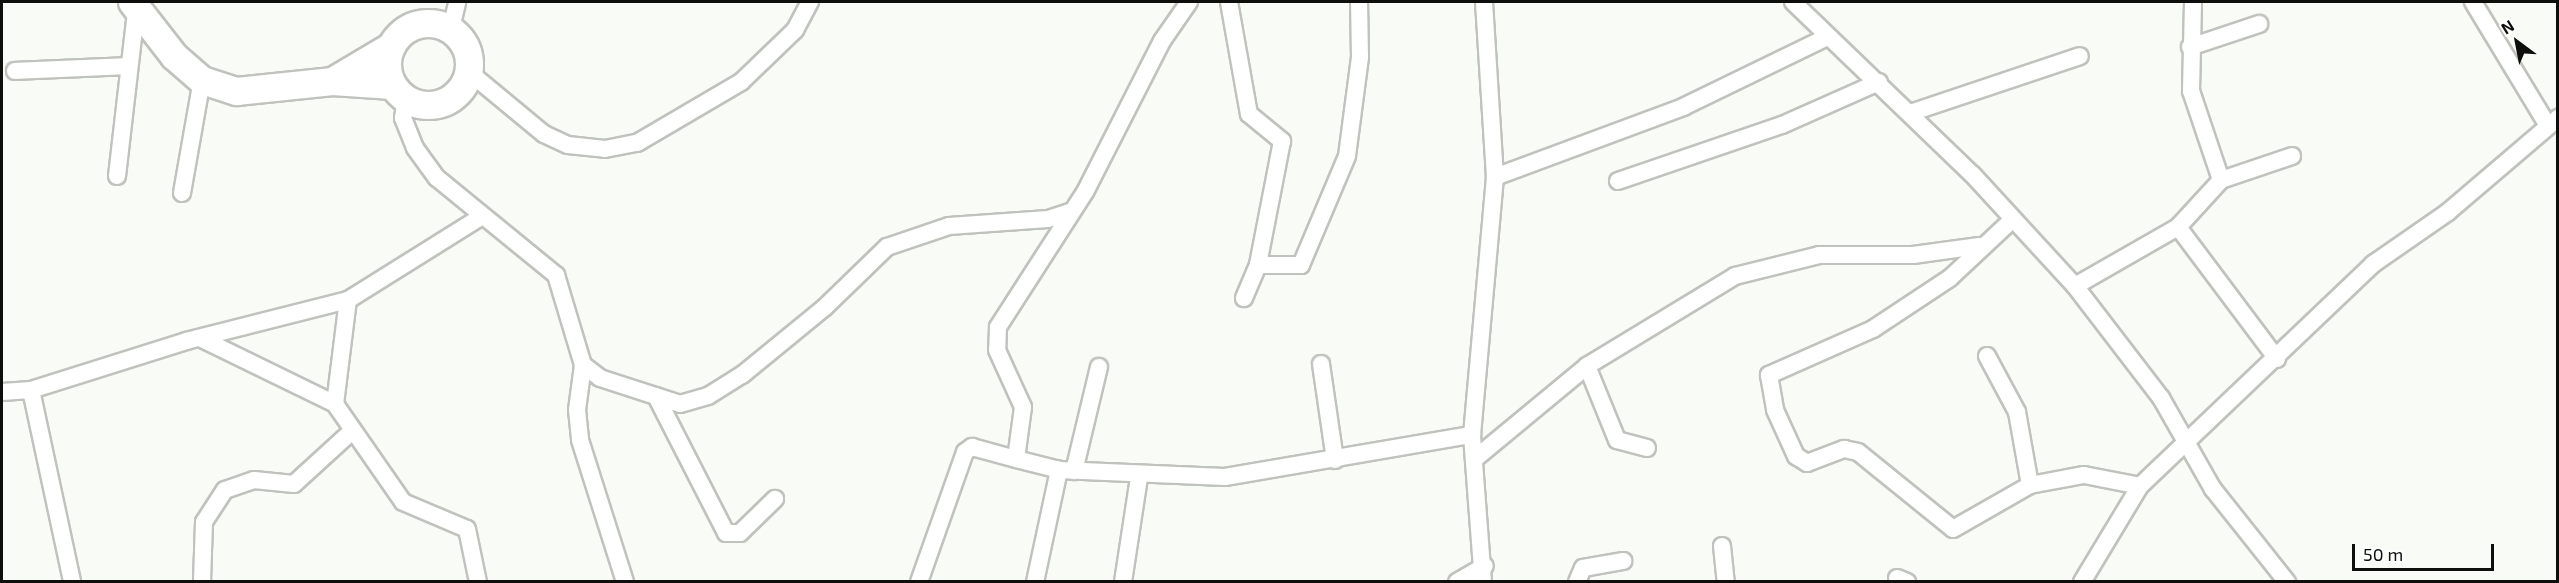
<!DOCTYPE html>
<html>
<head>
<meta charset="utf-8">
<style>
  body { margin:0 }
  #map { position:relative; width:2559px; height:583px; overflow:hidden; background:#f9fbf6; font-family:"Exo 2",sans-serif }
  div>[style] { position:absolute }
  .roads { filter:drop-shadow(2px 0 #c0c2bd) drop-shadow(-2px 0 #c0c2bd) drop-shadow(0 2px #c0c2bd) drop-shadow(0 -2px #c0c2bd) }
  .street>* { height:16px; margin:-8px; padding:0 8px; transform-origin:8px; border-radius:8px; background:#fff }
  .primary>* { height:27px; margin:-13.5px; padding:0 13.5px; transform-origin:13.5px; border-radius:13.5px; background:#fff }
  .primary>.ring { margin:-13.5px; padding:0; box-sizing:content-box; background:none; border:27px solid #fff; border-radius:50% }
  span { translate:-50% -50%; white-space:nowrap; text-align:center; line-height:1.15; -webkit-text-stroke:6px #fff; paint-order:stroke }
  .frame { position:absolute; inset:0; border:3px solid #0e0e0d; pointer-events:none }
  .north { position:absolute; left:2487px; top:12px; width:60px; height:60px; -webkit-text-stroke:4px #fff; paint-order:stroke; rotate:328deg; font-size:16px; font-weight:700; line-height:24px; text-align:center; color:#0e0e0d }
  .north::after { content:''; display:block; margin:auto; width:21px; height:27px; background:#0e0e0d; clip-path:polygon(50% 0,100% 100%,50% 72%,0 100%) }
  .scale { position:absolute; left:2352px; top:544px; width:142px; height:27px; box-sizing:border-box; border:3px solid #0e0e0d; border-top:0; padding-left:8px; font-size:18px; line-height:21px; white-space:nowrap; color:#0e0e0d; -webkit-text-stroke:4px #fff; paint-order:stroke }
</style>
</head>
<body>
<div id="map">
  <div class="roads">
    <div class="street">
      <div style="left:1189px;top:2px;width:47px;rotate:124.7deg"></div>
      <div style="left:1162px;top:41px;width:169px;rotate:117deg"></div>
      <div style="left:1085px;top:192px;width:161px;rotate:122.8deg"></div>
      <div style="left:998px;top:327px;width:23px;rotate:92deg"></div>
      <div style="left:997px;top:350px;width:63px;rotate:65.5deg"></div>
      <div style="left:1023px;top:407px;width:52px;rotate:97.7deg"></div>
      <div style="left:1016px;top:459px;width:44px;rotate:14.3deg"></div>
      <div style="left:1059px;top:470px;width:166px;rotate:2.4deg"></div>
      <div style="left:1225px;top:477px;width:251px;rotate:-9.7deg"></div>
      <div style="left:1229px;top:2px;width:114px;rotate:79.9deg"></div>
      <div style="left:1249px;top:114px;width:43px;rotate:39.3deg"></div>
      <div style="left:1282px;top:141px;width:126px;rotate:101deg"></div>
      <div style="left:1258px;top:265px;width:36px;rotate:113deg"></div>
      <div style="left:1793px;top:2px;width:248px;rotate:43.9deg"></div>
      <div style="left:1972px;top:174px;width:152px;rotate:47.4deg"></div>
      <div style="left:2075px;top:286px;width:141px;rotate:52.5deg"></div>
      <div style="left:2161px;top:398px;width:105px;rotate:60.3deg"></div>
      <div style="left:2213px;top:489px;width:119px;rotate:51.5deg"></div>
      <div style="left:2473px;top:2px;width:143px;rotate:58.8deg"></div>
      <div style="left:451px;top:29px;width:28px;rotate:-77deg"></div>
      <div style="left:2190px;top:47px;width:73px;rotate:-18.4deg"></div>
      <div style="left:15px;top:71px;width:113px;rotate:-2.5deg"></div>
      <div style="left:469px;top:72px;width:97px;rotate:39.6deg"></div>
      <div style="left:544px;top:134px;width:26px;rotate:25deg"></div>
      <div style="left:568px;top:145px;width:37px;rotate:6deg"></div>
      <div style="left:605px;top:149px;width:33px;rotate:-11deg"></div>
      <div style="left:637px;top:143px;width:121px;rotate:-30.4deg"></div>
      <div style="left:741px;top:82px;width:75px;rotate:-43.9deg"></div>
      <div style="left:795px;top:30px;width:32px;rotate:-62deg"></div>
      <div style="left:406px;top:99px;width:19px;rotate:99deg"></div>
      <div style="left:403px;top:118px;width:32px;rotate:68deg"></div>
      <div style="left:415px;top:148px;width:37px;rotate:54deg"></div>
      <div style="left:437px;top:178px;width:154px;rotate:39.2deg"></div>
      <div style="left:556px;top:275px;width:94px;rotate:73.3deg"></div>
      <div style="left:583px;top:365px;width:21px;rotate:37deg"></div>
      <div style="left:600px;top:378px;width:84px;rotate:18deg"></div>
      <div style="left:680px;top:404px;width:29px;rotate:-16deg"></div>
      <div style="left:708px;top:396px;width:40px;rotate:-32deg"></div>
      <div style="left:742px;top:375px;width:106px;rotate:-39.3deg"></div>
      <div style="left:824px;top:308px;width:88px;rotate:-44.1deg"></div>
      <div style="left:887px;top:247px;width:65px;rotate:-18.7deg"></div>
      <div style="left:949px;top:226px;width:99px;rotate:-4deg"></div>
      <div style="left:1048px;top:219px;width:23px;rotate:-18deg"></div>
      <div style="left:1910px;top:113px;width:179px;rotate:-18.5deg"></div>
      <div style="left:117px;top:176px;width:166px;rotate:-83.4deg"></div>
      <div style="left:1495px;top:177px;width:201px;rotate:-20.4deg"></div>
      <div style="left:1683px;top:107px;width:158px;rotate:-25.9deg"></div>
      <div style="left:2221px;top:180px;width:75px;rotate:-18.7deg"></div>
      <div style="left:1618px;top:181px;width:173px;rotate:-18.9deg"></div>
      <div style="left:1782px;top:125px;width:106px;rotate:-23.9deg"></div>
      <div style="left:182px;top:193px;width:115px;rotate:-80deg"></div>
      <div style="left:2013px;top:219px;width:86px;rotate:136.9deg"></div>
      <div style="left:1950px;top:278px;width:92px;rotate:146.5deg"></div>
      <div style="left:1873px;top:329px;width:114px;rotate:156.1deg"></div>
      <div style="left:1769px;top:375px;width:36px;rotate:80deg"></div>
      <div style="left:1775px;top:410px;width:51px;rotate:65.5deg"></div>
      <div style="left:1796px;top:456px;width:13px;rotate:32deg"></div>
      <div style="left:1807px;top:463px;width:40px;rotate:-21deg"></div>
      <div style="left:1844px;top:449px;width:14px;rotate:12deg"></div>
      <div style="left:1858px;top:452px;width:122px;rotate:39deg"></div>
      <div style="left:1953px;top:529px;width:89px;rotate:-29.7deg"></div>
      <div style="left:2030px;top:485px;width:55px;rotate:-10.5deg"></div>
      <div style="left:2084px;top:475px;width:57px;rotate:11.1deg"></div>
      <div style="left:2178px;top:227px;width:165px;rotate:53.1deg"></div>
      <div style="left:1258px;top:265px;width:43px"></div>
      <div style="left:1301px;top:265px;width:118px;rotate:-67.1deg"></div>
      <div style="left:1347px;top:156px;width:100px;rotate:-82.5deg"></div>
      <div style="left:1360px;top:57px;width:55px;rotate:-91deg"></div>
      <div style="left:2075px;top:286px;width:119px;rotate:-29.8deg"></div>
      <div style="left:2178px;top:227px;width:64px;rotate:-47.5deg"></div>
      <div style="left:2221px;top:180px;width:94px;rotate:-108.6deg"></div>
      <div style="left:2191px;top:91px;width:89px;rotate:-88.7deg"></div>
      <div style="left:202px;top:339px;width:148px;rotate:26deg"></div>
      <div style="left:335px;top:404px;width:119px;rotate:55.2deg"></div>
      <div style="left:403px;top:502px;width:69px;rotate:22.9deg"></div>
      <div style="left:467px;top:529px;width:54px;rotate:78.3deg"></div>
      <div style="left:1987px;top:356px;width:64px;rotate:61.8deg"></div>
      <div style="left:2017px;top:412px;width:74px;rotate:79.9deg"></div>
      <div style="left:1321px;top:364px;width:97px;rotate:81.7deg"></div>
      <div style="left:583px;top:365px;width:45px;rotate:97.6deg"></div>
      <div style="left:577px;top:410px;width:30px;rotate:84deg"></div>
      <div style="left:580px;top:440px;width:149px;rotate:72.4deg"></div>
      <div style="left:1587px;top:366px;width:80px;rotate:67.9deg"></div>
      <div style="left:1617px;top:440px;width:31px;rotate:15deg"></div>
      <div style="left:31px;top:390px;width:196px;rotate:77.9deg"></div>
      <div style="left:2px;top:392px;width:29px;rotate:-4deg"></div>
      <div style="left:31px;top:390px;width:163px;rotate:-17.5deg"></div>
      <div style="left:186px;top:341px;width:167px;rotate:-14.2deg"></div>
      <div style="left:656px;top:396px;width:154px;rotate:62.9deg"></div>
      <div style="left:726px;top:533px;width:14px"></div>
      <div style="left:740px;top:533px;width:49px;rotate:-44.2deg"></div>
      <div style="left:335px;top:404px;width:105px;rotate:-82.9deg"></div>
      <div style="left:348px;top:300px;width:157px;rotate:-32deg"></div>
      <div style="left:1477px;top:457px;width:143px;rotate:-39.6deg"></div>
      <div style="left:1587px;top:366px;width:173px;rotate:-31.3deg"></div>
      <div style="left:1735px;top:276px;width:87px;rotate:-14deg"></div>
      <div style="left:1819px;top:255px;width:94px"></div>
      <div style="left:1913px;top:255px;width:67px;rotate:-7.8deg"></div>
      <div style="left:1074px;top:471px;width:107px;rotate:-76.5deg"></div>
      <div style="left:1722px;top:546px;width:36px;rotate:84deg"></div>
      <div style="left:1897px;top:578px;width:11px;rotate:22deg"></div>
      <div style="left:202px;top:582px;width:60px;rotate:-88.1deg"></div>
      <div style="left:204px;top:522px;width:38px;rotate:-57deg"></div>
      <div style="left:225px;top:490px;width:31px;rotate:-19deg"></div>
      <div style="left:254px;top:480px;width:40px;rotate:5.7deg"></div>
      <div style="left:294px;top:484px;width:79px;rotate:-42.4deg"></div>
      <div style="left:919px;top:582px;width:138px;rotate:-70.5deg"></div>
      <div style="left:965px;top:452px;width:9px;rotate:-36deg"></div>
      <div style="left:972px;top:447px;width:46px;rotate:15.3deg"></div>
      <div style="left:1035px;top:582px;width:115px;rotate:-77.9deg"></div>
      <div style="left:1123px;top:582px;width:106px;rotate:-81.3deg"></div>
      <div style="left:1457px;top:582px;width:32px;rotate:-30deg"></div>
      <div style="left:1483px;top:582px;width:147px;rotate:-94.3deg"></div>
      <div style="left:1472px;top:435px;width:259px;rotate:-84.9deg"></div>
      <div style="left:1495px;top:177px;width:175px;rotate:-93.6deg"></div>
      <div style="left:1577px;top:582px;width:15px;rotate:-67deg"></div>
      <div style="left:1583px;top:568px;width:41px;rotate:-9.9deg"></div>
      <div style="left:2082px;top:582px;width:112px;rotate:-58.9deg"></div>
      <div style="left:2140px;top:486px;width:322px;rotate:-43.6deg"></div>
      <div style="left:2373px;top:264px;width:91px;rotate:-34.7deg"></div>
      <div style="left:2448px;top:212px;width:145px;rotate:-40.5deg"></div>
    </div>
    <div class="primary">
      <div style="left:132px;top:2px;width:68px;rotate:52.1deg"></div>
      <div style="left:174px;top:56px;width:37px;rotate:41deg"></div>
      <div style="left:202px;top:80px;width:36px;rotate:18deg"></div>
      <div style="left:236px;top:91px;width:97px;rotate:-5.9deg"></div>
      <div style="left:332px;top:81px;width:60px;rotate:3.8deg"></div>
      <div class="ring" style="left:387px;top:23px;width:55px;height:55px"></div>
      <div style="left:332px;top:81px;width:69px;rotate:-30.7deg"></div>
    </div>
  </div>
  <div class="frame"></div>
  <div class="north">N</div>
  <div class="scale">50 m</div>
</div>
</body>
</html>
